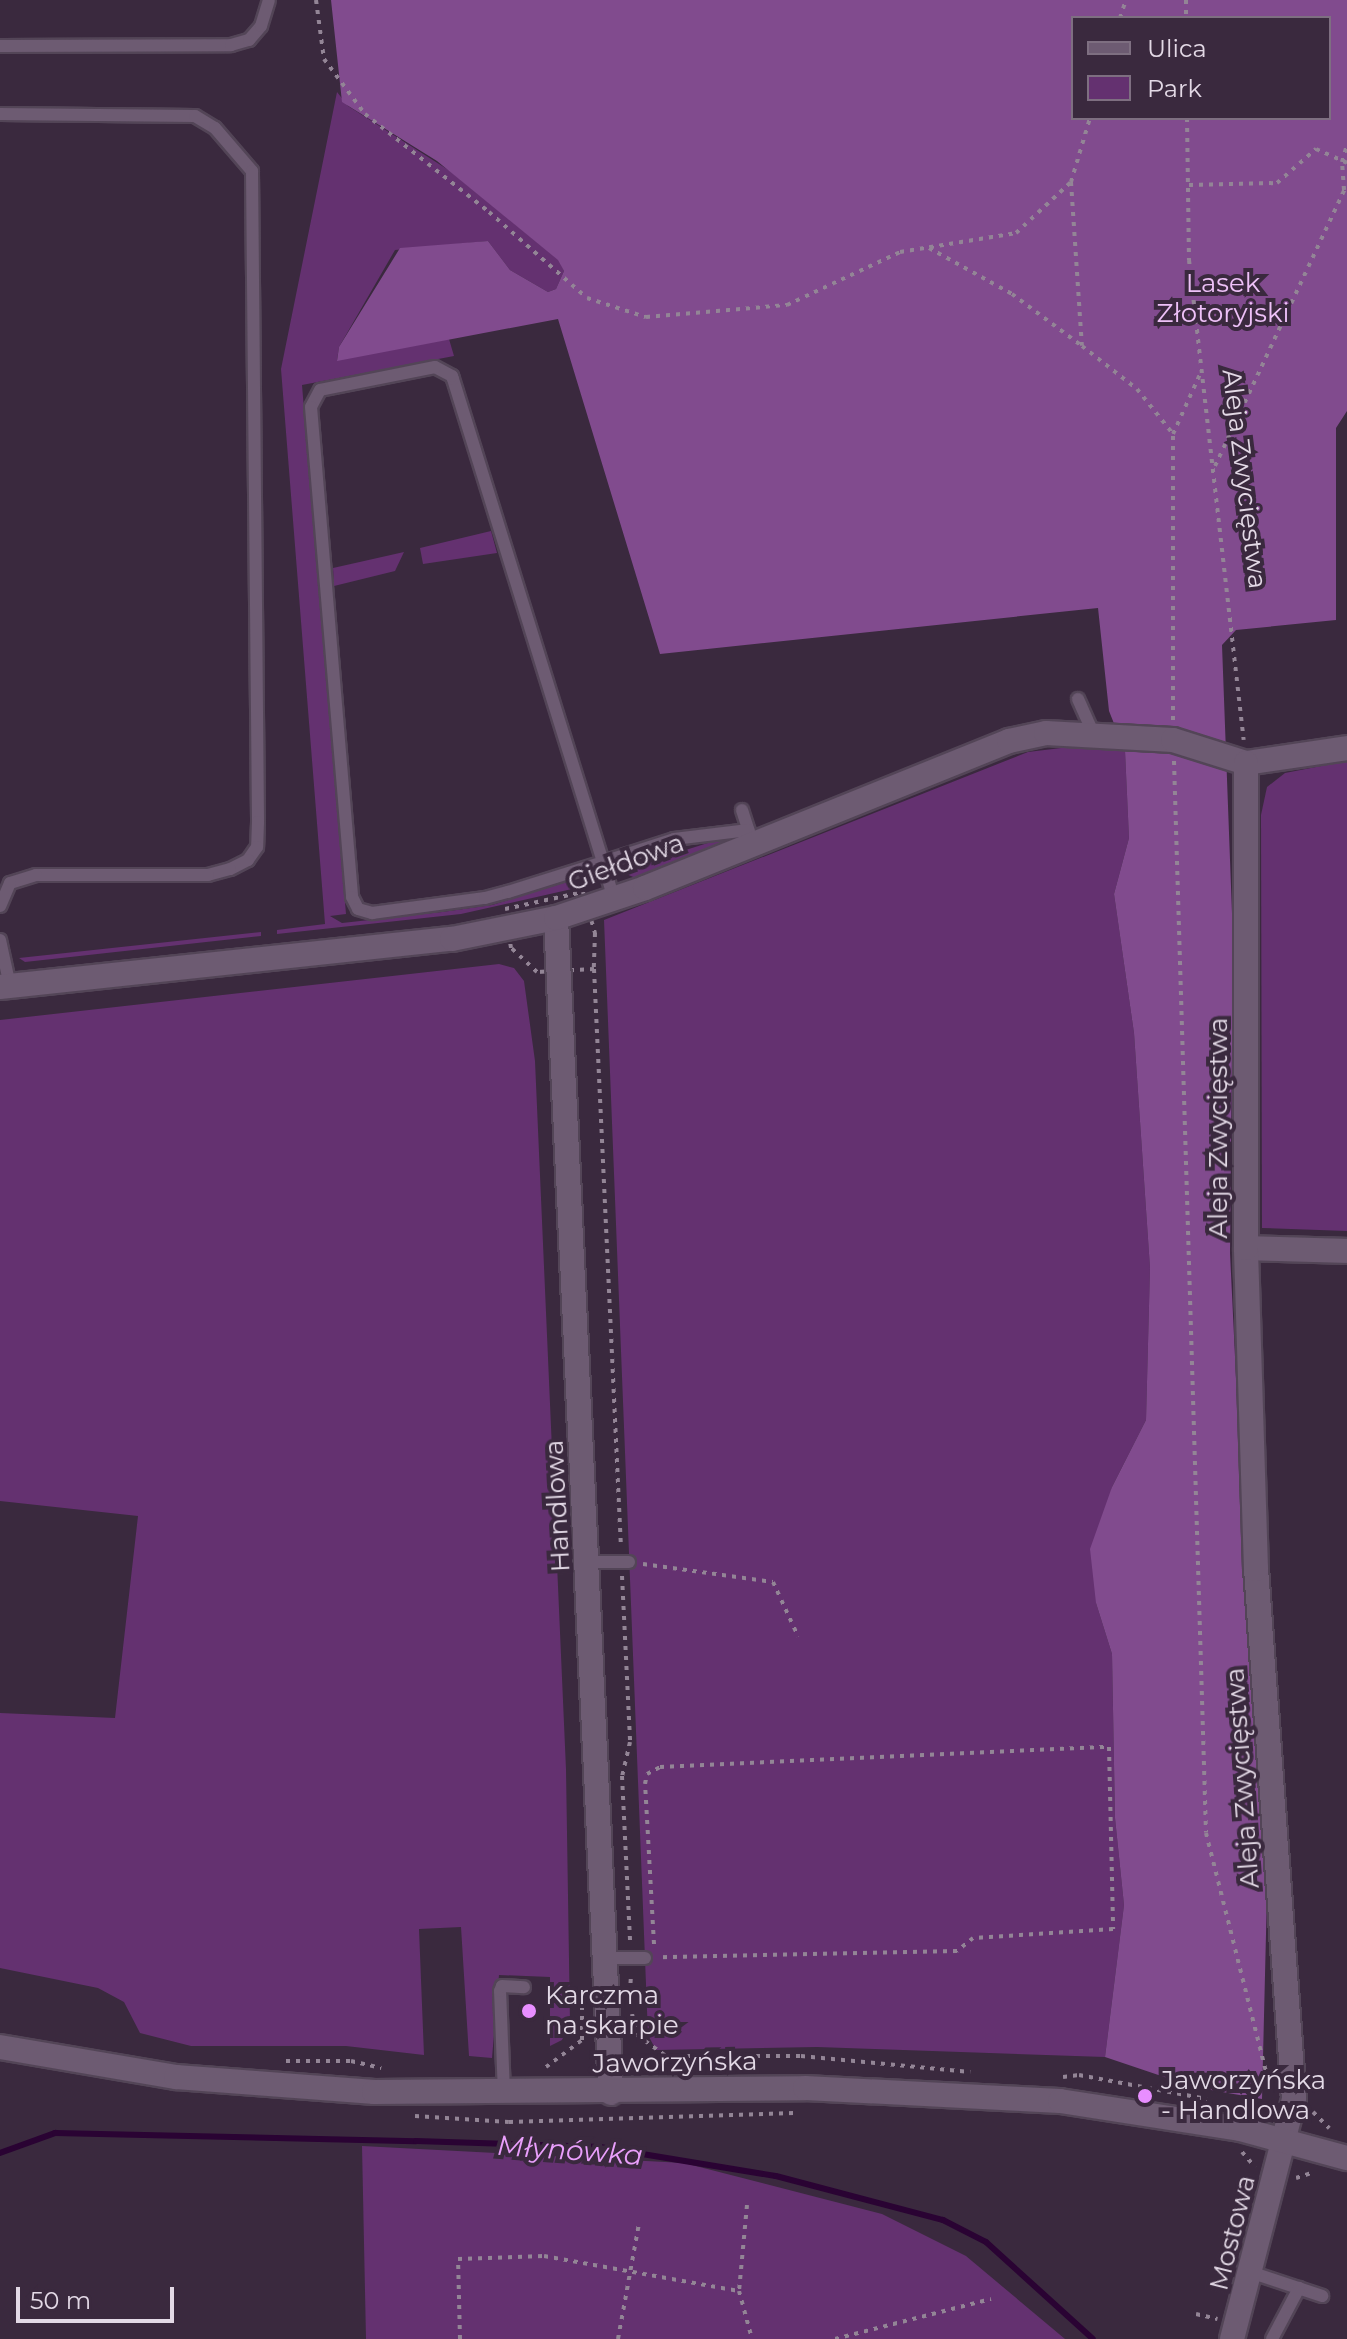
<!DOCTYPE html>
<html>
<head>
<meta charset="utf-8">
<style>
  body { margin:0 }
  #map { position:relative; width:1347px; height:2339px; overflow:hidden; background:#3a293e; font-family:Montserrat,sans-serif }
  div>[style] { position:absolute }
  .green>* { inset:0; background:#643170 }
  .forest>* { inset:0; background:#814b8e }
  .stream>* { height:6px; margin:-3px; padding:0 3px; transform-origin:3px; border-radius:3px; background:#2a0333 }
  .path>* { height:4px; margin-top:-2px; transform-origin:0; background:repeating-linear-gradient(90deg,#938596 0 4px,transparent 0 10px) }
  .roads { filter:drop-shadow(2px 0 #534557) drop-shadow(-2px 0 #534557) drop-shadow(0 2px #534557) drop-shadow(0 -2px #534557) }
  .lane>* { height:12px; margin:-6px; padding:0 6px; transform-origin:6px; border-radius:6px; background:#6d5b72 }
  .street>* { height:24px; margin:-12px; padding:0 12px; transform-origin:12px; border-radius:12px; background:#6d5b72 }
  .secondary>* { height:24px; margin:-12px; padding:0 12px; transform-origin:12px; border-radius:12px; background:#6d5b72 }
  .dots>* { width:22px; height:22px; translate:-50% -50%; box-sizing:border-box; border:4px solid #3a293e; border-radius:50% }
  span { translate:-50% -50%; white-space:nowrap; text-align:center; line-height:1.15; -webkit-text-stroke:8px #3a293e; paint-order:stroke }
  .park-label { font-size:26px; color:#eec1f8 }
  .street-label { font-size:26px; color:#e3d9e6 }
  .poi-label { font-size:26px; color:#e3d9e6 }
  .left { translate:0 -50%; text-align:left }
  .water-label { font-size:28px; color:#e99ffb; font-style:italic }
  .legend { position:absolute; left:1071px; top:16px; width:260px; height:104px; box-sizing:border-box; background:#3a293e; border:2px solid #7e6f81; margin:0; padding:10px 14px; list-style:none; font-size:24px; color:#e3d9e6 }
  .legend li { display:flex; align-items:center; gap:16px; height:40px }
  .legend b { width:40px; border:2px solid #7e6f81 }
  .scale { position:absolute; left:16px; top:2287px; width:158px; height:36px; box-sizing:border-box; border:4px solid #e3d9e6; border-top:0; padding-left:10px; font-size:24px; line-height:28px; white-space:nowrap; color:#e3d9e6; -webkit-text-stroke:6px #3a293e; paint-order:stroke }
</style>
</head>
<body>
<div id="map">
  <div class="green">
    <div style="clip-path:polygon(337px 92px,348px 106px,450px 171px,559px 260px,564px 271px,556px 289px,548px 292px,510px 270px,488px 241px,395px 250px,339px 347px,337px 360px,449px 339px,454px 356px,302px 385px,346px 914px,330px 916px,342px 923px,442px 912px,492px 905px,570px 881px,572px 887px,594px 884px,461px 914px,277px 934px,277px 930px,325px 924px,281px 369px)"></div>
    <div style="clip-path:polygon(491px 531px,497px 553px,423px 564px,420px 548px)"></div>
    <div style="clip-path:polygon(404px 552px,395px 571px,334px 586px,333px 568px)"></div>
    <div style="clip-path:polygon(1086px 745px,1125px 751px,1129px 838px,1114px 894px,1134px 1033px,1150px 1268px,1146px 1420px,1112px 1487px,1096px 1603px,1112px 1654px,1115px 1818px,1124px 1905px,1105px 2057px,817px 2047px,656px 2050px,648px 2035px,604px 920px,1028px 752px)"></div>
    <div style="clip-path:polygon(1347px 761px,1347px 1231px,1262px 1228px,1261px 815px,1267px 787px,1285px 773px)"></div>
    <div style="clip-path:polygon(730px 836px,734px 840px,638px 879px,619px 871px)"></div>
    <div style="clip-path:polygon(261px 932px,261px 936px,25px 962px,19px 958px)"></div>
    <div style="clip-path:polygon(499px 964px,514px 968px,524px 981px,535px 1061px,566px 1769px,570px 2023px,562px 2040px,550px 2046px,550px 1977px,499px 1975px,492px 2058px,469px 2056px,461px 1927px,419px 1929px,424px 2055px,346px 2046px,191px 2046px,140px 2033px,124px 2002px,98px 1988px,0 1968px,0 1713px,115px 1718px,138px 1516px,0 1501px,0 1020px)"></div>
    <div style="clip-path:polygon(362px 2146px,684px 2163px,882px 2214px,966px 2256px,1065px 2339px,366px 2339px)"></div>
  </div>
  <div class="forest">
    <div style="clip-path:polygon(evenodd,331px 0,1347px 0,1347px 411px,1336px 428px,1336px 620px,1236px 630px,1222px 645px,1233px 940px,1230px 1253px,1251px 1688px,1267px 1893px,1262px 2099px,1194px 2087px,1105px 2057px,1124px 1905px,1115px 1818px,1112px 1654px,1096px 1603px,1090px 1549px,1112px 1487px,1146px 1420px,1150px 1268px,1134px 1033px,1114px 894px,1129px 838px,1125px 751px,1109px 711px,1098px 608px,660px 654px,558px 319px,337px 361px,339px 347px,400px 248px,488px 241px,510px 270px,548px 292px,556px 289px,564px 271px,558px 260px,437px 161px,342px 102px,331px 0,1073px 18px,1329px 18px,1329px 118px,1073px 118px,1073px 18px)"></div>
  </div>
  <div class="stream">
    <div style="left:0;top:2153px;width:59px;rotate:-20deg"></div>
    <div style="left:55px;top:2133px;width:361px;rotate:1.3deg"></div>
    <div style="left:416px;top:2141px;width:184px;rotate:1.9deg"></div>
    <div style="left:600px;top:2147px;width:178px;rotate:9.4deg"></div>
    <div style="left:776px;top:2176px;width:173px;rotate:14.8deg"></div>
    <div style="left:943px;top:2220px;width:48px;rotate:27.1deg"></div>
    <div style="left:986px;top:2242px;width:144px;rotate:42.2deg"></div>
  </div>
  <div class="path">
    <div style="left:316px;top:0;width:60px;rotate:82.3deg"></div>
    <div style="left:324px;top:59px;width:69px;rotate:53.3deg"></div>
    <div style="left:365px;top:114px;width:158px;rotate:38.3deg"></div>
    <div style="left:489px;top:212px;width:130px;rotate:41.3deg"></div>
    <div style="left:587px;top:298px;width:62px;rotate:17.9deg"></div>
    <div style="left:646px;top:317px;width:142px;rotate:-4.9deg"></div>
    <div style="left:787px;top:305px;width:125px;rotate:-25.1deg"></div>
    <div style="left:900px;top:252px;width:118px;rotate:-9.3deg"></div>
    <div style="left:1016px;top:233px;width:75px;rotate:-42.8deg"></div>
    <div style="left:1071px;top:182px;width:67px;rotate:-73.5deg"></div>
    <div style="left:1186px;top:0;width:18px;rotate:90deg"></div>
    <div style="left:1120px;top:18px;width:19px;rotate:-72deg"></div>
    <div style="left:1187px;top:118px;width:142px;rotate:89.2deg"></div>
    <div style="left:1189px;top:260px;width:483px;rotate:83.5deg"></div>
    <div style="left:1071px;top:182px;width:164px;rotate:86.2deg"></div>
    <div style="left:1189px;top:185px;width:88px;rotate:-1.3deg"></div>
    <div style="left:1277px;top:183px;width:52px;rotate:-41.1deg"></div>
    <div style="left:1316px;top:149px;width:34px;rotate:24deg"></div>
    <div style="left:929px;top:248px;width:95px;rotate:29deg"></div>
    <div style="left:1012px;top:294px;width:87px;rotate:36.6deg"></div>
    <div style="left:1082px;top:346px;width:70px;rotate:38deg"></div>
    <div style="left:1137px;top:389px;width:58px;rotate:51.3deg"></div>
    <div style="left:1215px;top:466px;width:305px;rotate:-64.9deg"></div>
    <div style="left:1344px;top:190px;width:28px;rotate:-94deg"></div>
    <div style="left:1342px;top:162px;width:18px;rotate:-74deg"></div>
    <div style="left:1173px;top:720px;width:286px;rotate:-90deg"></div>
    <div style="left:1173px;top:434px;width:68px;rotate:-65.7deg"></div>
    <div style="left:1174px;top:761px;width:1072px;rotate:88.29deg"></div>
    <div style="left:1206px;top:1833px;width:255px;rotate:75.9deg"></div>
    <div style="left:583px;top:892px;width:43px;rotate:73.7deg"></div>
    <div style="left:595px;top:933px;width:36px;rotate:92deg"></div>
    <div style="left:594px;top:969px;width:57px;rotate:177deg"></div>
    <div style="left:537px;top:972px;width:35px;rotate:-137deg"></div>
    <div style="left:511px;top:948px;width:39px;rotate:-99deg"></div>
    <div style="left:505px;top:909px;width:80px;rotate:-12.3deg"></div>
    <div style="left:594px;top:969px;width:579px;rotate:87.33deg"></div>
    <div style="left:643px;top:1564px;width:131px;rotate:7.9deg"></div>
    <div style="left:773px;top:1582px;width:60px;rotate:65.2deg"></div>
    <div style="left:622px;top:1576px;width:166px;rotate:87.2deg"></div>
    <div style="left:630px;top:1742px;width:35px;rotate:103deg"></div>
    <div style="left:622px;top:1776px;width:166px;rotate:87.2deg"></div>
    <div style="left:654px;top:1944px;width:160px;rotate:-93.2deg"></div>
    <div style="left:645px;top:1784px;width:10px;rotate:-79deg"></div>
    <div style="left:647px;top:1774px;width:15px;rotate:-28deg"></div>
    <div style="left:660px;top:1767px;width:449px;rotate:-2.6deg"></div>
    <div style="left:1109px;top:1747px;width:182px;rotate:88.7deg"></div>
    <div style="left:1113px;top:1929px;width:140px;rotate:176.3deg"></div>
    <div style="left:973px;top:1938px;width:21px;rotate:141deg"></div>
    <div style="left:957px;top:1951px;width:298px;rotate:178.8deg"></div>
    <div style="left:630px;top:1993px;width:19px;rotate:-87deg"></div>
    <div style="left:632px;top:2014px;width:22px;rotate:77deg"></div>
    <div style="left:637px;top:2035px;width:36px;rotate:36deg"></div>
    <div style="left:666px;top:2056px;width:135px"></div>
    <div style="left:801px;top:2056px;width:170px;rotate:5.4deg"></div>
    <div style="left:286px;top:2061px;width:65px"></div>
    <div style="left:351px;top:2061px;width:31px;rotate:13deg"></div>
    <div style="left:546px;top:2067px;width:45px;rotate:-36.9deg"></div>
    <div style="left:582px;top:2040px;width:57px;rotate:-90deg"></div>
    <div style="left:1063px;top:2077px;width:16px;rotate:-7deg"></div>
    <div style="left:1079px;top:2075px;width:130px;rotate:10.6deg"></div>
    <div style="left:1313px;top:2112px;width:23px;rotate:45deg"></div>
    <div style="left:415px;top:2116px;width:94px;rotate:3.7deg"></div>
    <div style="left:509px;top:2122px;width:285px;rotate:-1.8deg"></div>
    <div style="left:1242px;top:2152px;width:20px;rotate:49deg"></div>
    <div style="left:1296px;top:2178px;width:19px;rotate:-18deg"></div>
    <div style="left:747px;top:2205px;width:86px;rotate:95.3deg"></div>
    <div style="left:739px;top:2291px;width:50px;rotate:74.8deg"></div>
    <div style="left:1196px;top:2314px;width:22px;rotate:13deg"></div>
    <div style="left:460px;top:2339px;width:80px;rotate:-91.4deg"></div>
    <div style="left:458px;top:2259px;width:86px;rotate:-2deg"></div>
    <div style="left:544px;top:2256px;width:198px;rotate:10.2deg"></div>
    <div style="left:618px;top:2339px;width:118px;rotate:-79.7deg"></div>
    <div style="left:835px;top:2339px;width:161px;rotate:-14.4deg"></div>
  </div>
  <div class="roads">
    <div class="lane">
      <div style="left:0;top:46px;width:231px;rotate:-0.2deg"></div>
      <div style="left:231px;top:45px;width:19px;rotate:-16deg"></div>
      <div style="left:249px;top:40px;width:18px;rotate:-49deg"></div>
      <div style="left:261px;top:26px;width:27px;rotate:-73deg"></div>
      <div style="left:0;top:114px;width:195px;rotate:0.6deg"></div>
      <div style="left:195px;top:116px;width:23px;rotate:31deg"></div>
      <div style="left:215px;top:128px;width:57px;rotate:49.3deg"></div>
      <div style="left:252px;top:171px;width:651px;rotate:89.47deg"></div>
      <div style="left:258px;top:822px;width:25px;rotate:92deg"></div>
      <div style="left:257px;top:847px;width:16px;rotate:125deg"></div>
      <div style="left:248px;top:860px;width:20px;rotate:153deg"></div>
      <div style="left:230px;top:869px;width:23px;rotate:165deg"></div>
      <div style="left:208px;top:875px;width:172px;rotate:180deg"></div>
      <div style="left:36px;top:875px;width:27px;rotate:163deg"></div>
      <div style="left:10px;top:883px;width:25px;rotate:113deg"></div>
      <div style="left:1078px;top:699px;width:36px;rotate:66deg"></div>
      <div style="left:742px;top:810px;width:25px;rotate:72deg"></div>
      <div style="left:614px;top:900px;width:25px;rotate:-106deg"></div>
      <div style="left:607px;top:876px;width:15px;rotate:-106deg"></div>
      <div style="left:603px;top:862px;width:506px;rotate:-107.25deg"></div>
      <div style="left:453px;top:379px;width:3px;rotate:-108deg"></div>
      <div style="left:452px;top:376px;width:19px;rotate:-152deg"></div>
      <div style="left:435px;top:367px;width:117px;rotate:168.7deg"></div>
      <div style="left:320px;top:390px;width:19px;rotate:118deg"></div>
      <div style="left:311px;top:407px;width:492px;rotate:85.2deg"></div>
      <div style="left:352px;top:897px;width:13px;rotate:63deg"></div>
      <div style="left:358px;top:909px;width:15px;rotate:16deg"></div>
      <div style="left:372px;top:913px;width:114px;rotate:-7.6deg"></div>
      <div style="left:485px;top:898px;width:24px;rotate:-15deg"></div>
      <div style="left:508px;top:892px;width:100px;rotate:-17.5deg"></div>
      <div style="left:603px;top:862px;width:75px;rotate:-17.9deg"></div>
      <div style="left:674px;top:839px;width:75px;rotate:-6.9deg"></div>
      <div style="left:0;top:940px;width:47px;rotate:77.7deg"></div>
      <div style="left:589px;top:1562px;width:40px"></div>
      <div style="left:605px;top:1958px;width:40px"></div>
      <div style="left:504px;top:2094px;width:103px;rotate:-92.2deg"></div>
      <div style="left:500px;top:1991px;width:5px;rotate:-68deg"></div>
      <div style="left:502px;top:1986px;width:22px;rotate:3deg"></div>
      <div style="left:1253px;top:2273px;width:73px;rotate:18.4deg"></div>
      <div style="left:1272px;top:2339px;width:58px;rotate:-62.1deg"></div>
    </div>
    <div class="street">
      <div style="left:556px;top:918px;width:1176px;rotate:87.32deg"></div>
      <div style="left:0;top:987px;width:455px;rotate:-6.1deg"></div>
      <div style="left:452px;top:939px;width:106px;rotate:-11.4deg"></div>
      <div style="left:556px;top:918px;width:94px;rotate:-18.6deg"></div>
      <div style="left:645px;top:888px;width:393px;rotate:-22deg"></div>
      <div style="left:1009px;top:741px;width:38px;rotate:-12deg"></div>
      <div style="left:1046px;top:733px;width:127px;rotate:3.2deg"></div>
      <div style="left:1173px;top:740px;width:77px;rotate:17.5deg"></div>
      <div style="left:1246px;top:763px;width:102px;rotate:-8.4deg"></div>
      <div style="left:1246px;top:1248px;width:101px;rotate:1.7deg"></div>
      <div style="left:1232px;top:2339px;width:247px;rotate:-75.5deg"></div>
      <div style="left:1294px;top:2100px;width:532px;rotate:-94.09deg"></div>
      <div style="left:1256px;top:1569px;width:321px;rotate:-91.8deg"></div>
      <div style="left:1246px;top:1248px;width:485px;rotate:-90deg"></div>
    </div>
    <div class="secondary">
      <div style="left:0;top:2047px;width:179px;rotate:9.7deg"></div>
      <div style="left:176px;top:2077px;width:199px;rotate:4.3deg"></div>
      <div style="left:374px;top:2092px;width:431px;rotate:-0.5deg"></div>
      <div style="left:805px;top:2088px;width:255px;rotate:2.9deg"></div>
      <div style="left:1060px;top:2101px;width:182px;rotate:8.8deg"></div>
      <div style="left:1240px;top:2129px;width:111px;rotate:15.2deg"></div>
    </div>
  </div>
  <div class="dots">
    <div style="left:529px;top:2011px;background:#e88eff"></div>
    <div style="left:1145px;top:2096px;background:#e88eff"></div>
  </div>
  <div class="park-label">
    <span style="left:1223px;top:299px">Lasek<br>Złotoryjski</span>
  </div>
  <div class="street-label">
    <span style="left:1244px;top:479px;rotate:83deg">Aleja Zwycięstwa</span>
    <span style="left:626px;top:863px;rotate:-20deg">Giełdowa</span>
    <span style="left:1219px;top:1128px;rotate:-90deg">Aleja Zwycięstwa</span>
    <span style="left:558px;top:1506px;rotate:-93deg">Handlowa</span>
    <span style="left:1243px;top:1778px;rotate:-94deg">Aleja Zwycięstwa</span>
    <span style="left:675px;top:2063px;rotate:-1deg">Jaworzyńska</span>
    <span style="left:1233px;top:2233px;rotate:-76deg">Mostowa</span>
  </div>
  <div class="poi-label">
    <span class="left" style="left:545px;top:2011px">Karczma<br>na skarpie</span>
    <span class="left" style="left:1161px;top:2096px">Jaworzyńska<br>- Handlowa</span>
  </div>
  <div class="water-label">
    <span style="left:570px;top:2150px;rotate:4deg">Młynówka</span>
  </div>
  <ul class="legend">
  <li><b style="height:10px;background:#6d5b72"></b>Ulica</li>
  <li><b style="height:22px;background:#643170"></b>Park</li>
  </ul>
  <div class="scale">50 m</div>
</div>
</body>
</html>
